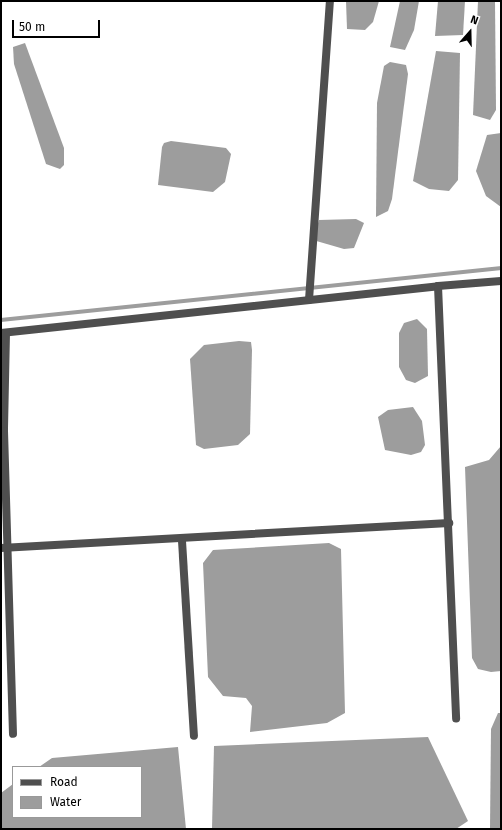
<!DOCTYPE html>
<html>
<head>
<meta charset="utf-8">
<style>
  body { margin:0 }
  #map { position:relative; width:502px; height:830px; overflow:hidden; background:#fff; font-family:"Fira Sans",sans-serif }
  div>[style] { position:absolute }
  .water>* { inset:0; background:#9d9d9d }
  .stream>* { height:3.5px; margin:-1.75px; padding:0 1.75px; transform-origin:1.75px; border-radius:1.75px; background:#9d9d9d }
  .minor>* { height:8px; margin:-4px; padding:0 4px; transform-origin:4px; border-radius:4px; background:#4f4f4f }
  span { translate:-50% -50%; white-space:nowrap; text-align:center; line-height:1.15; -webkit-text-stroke:3px #fff; paint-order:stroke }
  .frame { position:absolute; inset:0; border:2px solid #000; pointer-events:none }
  .legend { position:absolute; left:12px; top:766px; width:130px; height:52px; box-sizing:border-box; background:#fff; border:1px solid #999; margin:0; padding:5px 7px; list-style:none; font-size:12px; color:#000 }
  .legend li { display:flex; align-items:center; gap:8px; height:20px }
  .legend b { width:20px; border:1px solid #999 }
  .north { position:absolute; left:450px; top:12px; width:40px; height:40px; -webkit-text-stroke:3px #fff; paint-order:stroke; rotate:20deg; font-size:11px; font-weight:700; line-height:16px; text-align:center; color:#000 }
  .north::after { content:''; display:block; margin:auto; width:14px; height:18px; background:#000; clip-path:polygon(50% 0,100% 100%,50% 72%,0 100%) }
  .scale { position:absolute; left:12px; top:20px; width:88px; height:18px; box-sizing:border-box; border:2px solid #000; border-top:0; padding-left:5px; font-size:12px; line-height:14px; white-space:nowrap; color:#000; -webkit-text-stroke:3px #fff; paint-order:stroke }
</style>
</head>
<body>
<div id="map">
  <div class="water">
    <div style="clip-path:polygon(346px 1px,379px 1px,373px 22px,365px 30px,347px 29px)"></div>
    <div style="clip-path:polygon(400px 1px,419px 1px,414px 30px,405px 50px,390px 47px)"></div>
    <div style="clip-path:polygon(438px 1px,465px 1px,463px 35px,435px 36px)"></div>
    <div style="clip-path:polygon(478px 1px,495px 1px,496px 110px,490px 120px,473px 115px)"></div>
    <div style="clip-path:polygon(25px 43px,64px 148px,64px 165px,60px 169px,46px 164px,14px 64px,13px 47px)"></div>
    <div style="clip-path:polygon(436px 51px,460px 53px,458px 180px,449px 191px,429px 189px,413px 181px)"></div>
    <div style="clip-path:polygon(390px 62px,406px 65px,408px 74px,392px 199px,388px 211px,376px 217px,377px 103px,384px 66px)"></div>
    <div style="clip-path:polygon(501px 133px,501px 207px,486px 196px,476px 171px,487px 135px)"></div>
    <div style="clip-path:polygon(171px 141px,226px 148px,231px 154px,225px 182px,213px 192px,158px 185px,162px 147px,164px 143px)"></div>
    <div style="clip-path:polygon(356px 219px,364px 223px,354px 248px,344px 249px,313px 240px,319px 220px)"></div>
    <div style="clip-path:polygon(417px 319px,427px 329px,428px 376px,415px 383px,406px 380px,399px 367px,399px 333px,404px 323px)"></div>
    <div style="clip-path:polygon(239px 341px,251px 342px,252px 350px,250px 434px,238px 445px,204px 449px,196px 445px,190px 359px,204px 345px)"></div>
    <div style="clip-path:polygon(413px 407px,422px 421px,425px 445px,421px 452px,411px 455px,385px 450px,378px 417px,388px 410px)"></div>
    <div style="clip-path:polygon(501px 446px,501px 671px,491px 672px,478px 669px,472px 658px,465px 467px,489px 460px)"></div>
    <div style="clip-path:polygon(329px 543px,341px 549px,345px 713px,327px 723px,250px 732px,252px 706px,246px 698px,223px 696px,208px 677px,203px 563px,213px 550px)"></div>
    <div style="clip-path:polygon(498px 713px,501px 713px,501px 829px,490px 829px,491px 729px)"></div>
    <div style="clip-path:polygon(428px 737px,468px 821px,456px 829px,212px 829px,214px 746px)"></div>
    <div style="clip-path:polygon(178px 747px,186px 829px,1px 829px,1px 793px,13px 784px,13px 817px,141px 817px,141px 767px,39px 767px,52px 758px)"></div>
  </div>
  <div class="stream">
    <div style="left:1px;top:320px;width:503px;rotate:-5.94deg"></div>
  </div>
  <div class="minor">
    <div style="left:438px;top:286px;width:63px;rotate:-4.5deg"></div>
    <div style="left:309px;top:300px;width:300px;rotate:-86deg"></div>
    <div style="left:1px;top:333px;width:440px;rotate:-6.1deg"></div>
    <div style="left:438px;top:286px;width:433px;rotate:87.6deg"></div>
    <div style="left:6px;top:333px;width:98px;rotate:91.2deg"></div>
    <div style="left:4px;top:431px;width:303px;rotate:88.3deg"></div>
    <div style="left:182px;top:541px;width:195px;rotate:86.5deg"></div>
    <div style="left:1px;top:548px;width:449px;rotate:-3.2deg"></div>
  </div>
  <div class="frame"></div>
  <ul class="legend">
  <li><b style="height:5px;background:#4f4f4f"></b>Road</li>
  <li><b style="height:11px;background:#9d9d9d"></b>Water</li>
  </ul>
  <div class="north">N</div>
  <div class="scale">50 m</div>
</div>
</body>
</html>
